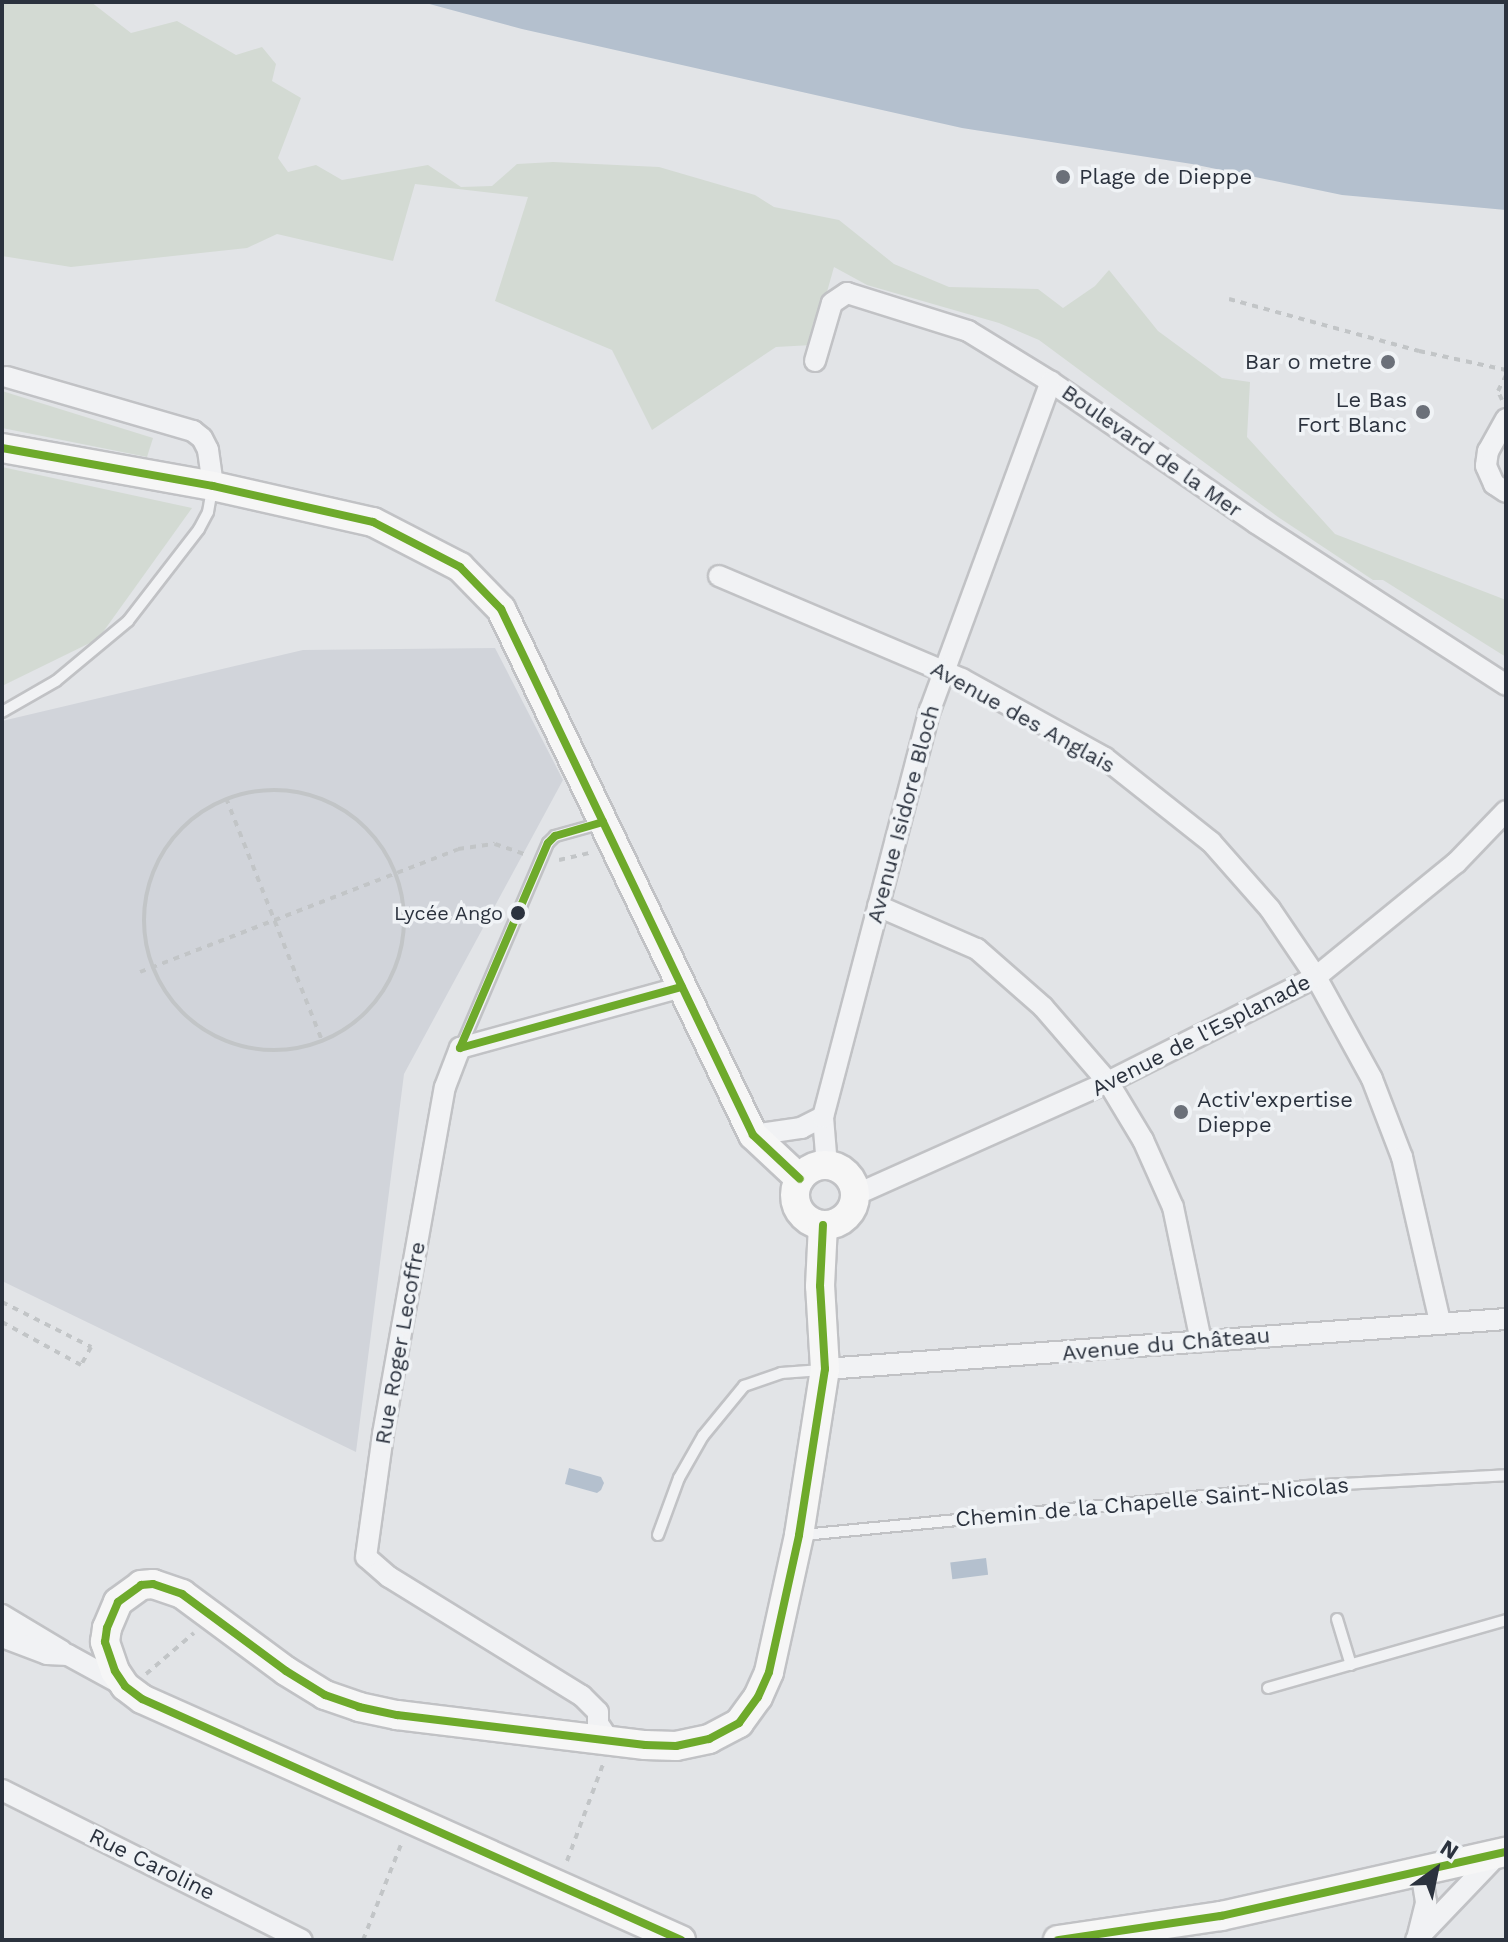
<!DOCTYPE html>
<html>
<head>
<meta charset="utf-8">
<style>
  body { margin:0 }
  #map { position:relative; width:1508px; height:1942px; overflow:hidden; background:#e2e4e7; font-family:"Work Sans",sans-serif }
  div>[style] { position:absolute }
  .built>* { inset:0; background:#d1d4da }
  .green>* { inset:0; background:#d3dad3 }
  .water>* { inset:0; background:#b4c0ce; transform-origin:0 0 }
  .path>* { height:4px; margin-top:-2px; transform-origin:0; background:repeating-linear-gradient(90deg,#c2c5c7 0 6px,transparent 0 12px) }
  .path>.ring { margin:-2px; padding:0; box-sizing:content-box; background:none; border:4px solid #c2c5c7; border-radius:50% }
  .roads { filter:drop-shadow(2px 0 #c1c2c5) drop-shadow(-2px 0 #c1c2c5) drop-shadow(0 2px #c1c2c5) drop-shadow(0 -2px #c1c2c5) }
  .lane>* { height:10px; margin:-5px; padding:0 5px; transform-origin:5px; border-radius:5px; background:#f1f2f4 }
  .street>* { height:20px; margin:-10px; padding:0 10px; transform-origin:10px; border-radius:10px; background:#f1f2f4 }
  .secondary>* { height:28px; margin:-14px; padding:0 14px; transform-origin:14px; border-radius:14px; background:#f6f6f6 }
  .secondary>.ring { margin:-14px; padding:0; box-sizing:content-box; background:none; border:28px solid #f6f6f6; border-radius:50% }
  .bus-1>* { height:8px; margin:-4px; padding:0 4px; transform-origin:4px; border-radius:4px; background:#6eaa2b }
  .dots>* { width:22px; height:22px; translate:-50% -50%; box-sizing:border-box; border:4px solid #f0f3f6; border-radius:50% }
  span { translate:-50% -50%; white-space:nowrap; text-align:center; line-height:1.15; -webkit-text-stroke:7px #f0f3f6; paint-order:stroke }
  .bus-label { font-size:20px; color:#2b323e }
  .right { translate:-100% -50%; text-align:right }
  .poi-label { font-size:22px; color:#2b323e }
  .left { translate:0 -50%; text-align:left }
  .street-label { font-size:22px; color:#2b323e }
  .frame { position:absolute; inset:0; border:4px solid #2b323e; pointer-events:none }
  .north { position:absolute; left:1396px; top:1830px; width:80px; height:80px; -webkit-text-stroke:6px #f0f3f6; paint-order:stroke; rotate:33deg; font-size:22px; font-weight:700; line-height:32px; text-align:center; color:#2b323e }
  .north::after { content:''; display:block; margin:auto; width:28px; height:36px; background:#2b323e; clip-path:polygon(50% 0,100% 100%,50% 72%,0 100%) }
</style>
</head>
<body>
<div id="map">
  <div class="built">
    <div style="clip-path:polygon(495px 648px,563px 780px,404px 1074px,356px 1452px,2px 1281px,2px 721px,303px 650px)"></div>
  </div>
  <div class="green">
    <div style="clip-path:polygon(2px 2px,91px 2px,131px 33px,177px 21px,236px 55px,262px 47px,276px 64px,272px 81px,301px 98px,278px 158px,288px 172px,316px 165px,342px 180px,428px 165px,461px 187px,492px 186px,517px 164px,553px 162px,659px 167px,755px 195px,774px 207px,839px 220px,894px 264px,949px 287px,1038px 289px,1063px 308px,1095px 286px,1109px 270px,1158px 331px,1222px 378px,1250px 382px,1247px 437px,1335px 534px,1506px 600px,1506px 657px,1383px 580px,1373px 580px,1278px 517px,1039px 340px,999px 323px,867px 285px,834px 267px,812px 345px,776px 347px,652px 430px,612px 350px,495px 301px,528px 197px,415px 184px,393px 261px,277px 234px,247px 248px,71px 267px,2px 256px)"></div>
    <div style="clip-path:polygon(2px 391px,153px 438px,147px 457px,2px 428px)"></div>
    <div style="clip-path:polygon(2px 467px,192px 508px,98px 639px,2px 686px)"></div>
  </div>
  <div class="water">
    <div style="clip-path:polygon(422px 2px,1506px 2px,1506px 210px,1342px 195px,1192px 164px,962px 128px,522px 29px)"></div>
    <div style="clip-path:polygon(569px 1468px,601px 1477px,604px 1483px,601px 1490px,597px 1493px,565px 1484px)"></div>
    <div style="left:986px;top:1558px;width:17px;height:36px;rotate:83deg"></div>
  </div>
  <div class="path">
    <div style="left:1229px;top:299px;width:197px;rotate:15.3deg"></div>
    <div style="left:1419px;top:351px;width:89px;rotate:12.3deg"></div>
    <div style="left:1502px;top:400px;width:10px;rotate:-114deg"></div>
    <div style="left:1498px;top:391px;width:18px;rotate:-63deg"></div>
    <div class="ring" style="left:144px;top:790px;width:256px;height:256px"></div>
    <div style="left:226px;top:798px;width:261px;rotate:68.4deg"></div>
    <div style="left:559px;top:860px;width:35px;rotate:-13deg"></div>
    <div style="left:140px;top:972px;width:341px;rotate:-21.1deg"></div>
    <div style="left:458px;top:849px;width:37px;rotate:-8deg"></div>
    <div style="left:495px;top:844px;width:34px;rotate:19deg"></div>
    <div style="left:2px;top:1302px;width:100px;rotate:26.8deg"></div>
    <div style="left:91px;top:1347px;width:21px;rotate:119deg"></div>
    <div style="left:81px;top:1365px;width:90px;rotate:-151.4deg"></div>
    <div style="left:146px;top:1674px;width:63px;rotate:-40.5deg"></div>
    <div style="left:567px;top:1861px;width:103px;rotate:-69.6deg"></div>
    <div style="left:363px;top:1940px;width:105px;rotate:-68.3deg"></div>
  </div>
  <div class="roads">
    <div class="lane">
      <div style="left:2px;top:712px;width:62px;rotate:-29.9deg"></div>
      <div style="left:56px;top:681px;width:94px;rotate:-39.8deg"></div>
      <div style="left:128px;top:621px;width:116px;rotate:-52.3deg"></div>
      <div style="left:199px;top:529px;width:19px;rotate:-62deg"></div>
      <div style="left:208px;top:512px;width:22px;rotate:-80deg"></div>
      <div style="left:461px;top:1047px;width:222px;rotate:-66.9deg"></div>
      <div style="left:548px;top:843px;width:10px;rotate:-45deg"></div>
      <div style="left:555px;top:836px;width:49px;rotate:-15.5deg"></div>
      <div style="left:658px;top:1535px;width:61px;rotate:-69.8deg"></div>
      <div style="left:679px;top:1478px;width:48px;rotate:-60.3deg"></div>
      <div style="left:703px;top:1436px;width:65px;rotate:-50.6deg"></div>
      <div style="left:744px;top:1386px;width:39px;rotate:-19deg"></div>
      <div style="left:781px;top:1373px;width:41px;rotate:-4.2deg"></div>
      <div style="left:803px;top:1535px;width:505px;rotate:-5.56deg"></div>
      <div style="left:1306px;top:1486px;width:200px;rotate:-3.1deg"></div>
      <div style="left:1337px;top:1619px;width:48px;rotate:73.1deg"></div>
      <div style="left:1268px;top:1688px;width:248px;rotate:-15.9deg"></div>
    </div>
    <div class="street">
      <div style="left:815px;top:361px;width:60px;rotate:-73.7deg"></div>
      <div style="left:832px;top:303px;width:18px;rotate:-34deg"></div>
      <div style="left:847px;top:293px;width:127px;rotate:17.4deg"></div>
      <div style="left:968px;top:331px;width:97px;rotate:31.6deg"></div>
      <div style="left:1051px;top:382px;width:249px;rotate:34.5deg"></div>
      <div style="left:1256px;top:523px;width:298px;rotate:32.9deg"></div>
      <div style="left:7px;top:377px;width:194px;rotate:16.2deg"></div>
      <div style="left:193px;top:431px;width:11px;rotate:38deg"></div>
      <div style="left:202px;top:438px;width:13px;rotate:63deg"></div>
      <div style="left:208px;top:450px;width:36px;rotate:82deg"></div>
      <div style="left:1506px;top:419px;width:37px;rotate:119deg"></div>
      <div style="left:1488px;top:451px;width:15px;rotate:98deg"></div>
      <div style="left:1486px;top:466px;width:20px;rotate:66deg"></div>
      <div style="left:1494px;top:484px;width:14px;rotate:34deg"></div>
      <div style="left:719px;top:576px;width:264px;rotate:23deg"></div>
      <div style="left:962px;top:679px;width:163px;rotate:28.9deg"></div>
      <div style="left:1105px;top:758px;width:135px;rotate:38.4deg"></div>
      <div style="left:1211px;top:842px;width:89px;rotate:48.6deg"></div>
      <div style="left:1270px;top:909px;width:82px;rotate:55.9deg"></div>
      <div style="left:1316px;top:977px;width:116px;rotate:61.2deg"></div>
      <div style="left:1372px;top:1079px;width:84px;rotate:69deg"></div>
      <div style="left:1402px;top:1157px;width:169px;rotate:77deg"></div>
      <div style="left:878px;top:906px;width:108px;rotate:23.5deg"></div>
      <div style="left:977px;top:949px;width:88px;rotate:41.3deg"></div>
      <div style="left:1043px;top:1007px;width:99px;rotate:49.1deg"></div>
      <div style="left:1108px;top:1082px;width:68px;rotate:58.9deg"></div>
      <div style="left:1143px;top:1140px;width:73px;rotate:65.9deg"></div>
      <div style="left:1173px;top:1207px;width:137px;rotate:78.2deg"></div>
      <div style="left:753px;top:1135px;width:49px;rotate:-8.3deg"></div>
      <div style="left:801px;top:1128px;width:25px;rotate:-27deg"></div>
      <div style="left:827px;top:1166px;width:49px;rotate:-94.7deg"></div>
      <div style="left:823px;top:1117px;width:421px;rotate:-75.3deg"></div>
      <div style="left:930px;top:710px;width:350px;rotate:-69.8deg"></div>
      <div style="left:855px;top:1195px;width:277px;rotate:-24.1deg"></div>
      <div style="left:1108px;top:1082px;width:233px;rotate:-26.8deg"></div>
      <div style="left:1316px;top:977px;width:181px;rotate:-39.2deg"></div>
      <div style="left:1456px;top:863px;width:72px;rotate:-46.1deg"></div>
      <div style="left:825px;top:1369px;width:683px;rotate:-4.2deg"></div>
      <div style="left:2px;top:1615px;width:70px;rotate:31deg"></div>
      <div style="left:2px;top:1637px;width:48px;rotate:20.7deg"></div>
      <div style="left:47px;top:1654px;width:21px;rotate:3deg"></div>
      <div style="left:68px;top:1655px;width:63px;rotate:28.6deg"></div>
      <div style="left:611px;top:1743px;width:23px;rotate:-124deg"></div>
      <div style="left:598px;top:1724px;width:12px;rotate:-90deg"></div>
      <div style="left:598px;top:1712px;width:23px;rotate:-135deg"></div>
      <div style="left:582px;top:1696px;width:227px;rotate:-148.3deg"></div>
      <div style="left:389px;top:1577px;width:30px;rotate:-139deg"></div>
      <div style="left:366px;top:1557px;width:124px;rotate:-82.1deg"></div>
      <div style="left:383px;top:1434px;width:352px;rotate:-79.9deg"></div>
      <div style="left:445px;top:1087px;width:42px;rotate:-69deg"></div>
      <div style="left:460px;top:1048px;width:230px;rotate:-15.4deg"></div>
      <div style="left:2px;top:1790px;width:335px;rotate:26.6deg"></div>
      <div style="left:1417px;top:1939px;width:38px;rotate:-76deg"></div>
      <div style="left:1426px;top:1902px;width:30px;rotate:-99deg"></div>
      <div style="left:1416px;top:1940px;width:120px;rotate:-46.3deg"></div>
    </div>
    <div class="secondary">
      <div style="left:2px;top:448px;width:214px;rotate:10.2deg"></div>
      <div style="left:213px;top:486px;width:164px;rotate:12.7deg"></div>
      <div style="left:373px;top:522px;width:98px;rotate:27.3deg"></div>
      <div style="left:460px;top:567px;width:59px;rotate:45.7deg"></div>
      <div style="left:501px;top:609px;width:583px;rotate:64.4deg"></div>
      <div style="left:753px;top:1135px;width:64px;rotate:43.1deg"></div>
      <div class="ring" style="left:795px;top:1165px;width:32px;height:32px"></div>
      <div style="left:681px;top:1940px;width:590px;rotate:-155.91deg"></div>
      <div style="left:142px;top:1699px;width:21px;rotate:-143deg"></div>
      <div style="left:125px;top:1686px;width:18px;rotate:-124deg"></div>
      <div style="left:115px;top:1671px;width:31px;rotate:-109deg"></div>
      <div style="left:105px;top:1642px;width:14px;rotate:-82deg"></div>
      <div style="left:107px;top:1628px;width:28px;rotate:-67deg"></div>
      <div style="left:118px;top:1602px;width:29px;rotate:-36deg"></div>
      <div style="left:141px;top:1585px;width:12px;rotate:-5deg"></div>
      <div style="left:153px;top:1584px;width:31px;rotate:19deg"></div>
      <div style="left:182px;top:1594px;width:129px;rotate:36.5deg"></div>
      <div style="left:286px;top:1671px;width:46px;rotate:31.6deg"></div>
      <div style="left:325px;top:1695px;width:36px;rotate:19deg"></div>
      <div style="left:359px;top:1707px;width:39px;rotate:12deg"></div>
      <div style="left:397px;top:1715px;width:250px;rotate:6.9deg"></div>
      <div style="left:645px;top:1745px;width:31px;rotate:2deg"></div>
      <div style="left:676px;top:1746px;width:34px;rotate:-12deg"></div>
      <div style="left:709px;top:1739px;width:34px;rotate:-28deg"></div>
      <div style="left:739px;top:1723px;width:32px;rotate:-54deg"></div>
      <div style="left:758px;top:1697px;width:27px;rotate:-66deg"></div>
      <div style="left:769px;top:1672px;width:140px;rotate:-77.6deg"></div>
      <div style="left:799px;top:1535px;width:168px;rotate:-81.1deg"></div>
      <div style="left:825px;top:1369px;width:83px;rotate:-93.4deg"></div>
      <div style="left:820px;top:1286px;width:61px;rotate:-87.2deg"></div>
      <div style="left:1058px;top:1940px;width:165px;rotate:-8.4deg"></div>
      <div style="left:1221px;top:1916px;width:292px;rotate:-12.7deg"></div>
    </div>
  </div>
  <div class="bus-1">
    <div style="left:2px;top:448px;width:214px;rotate:10.2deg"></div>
    <div style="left:213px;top:486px;width:164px;rotate:12.7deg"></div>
    <div style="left:373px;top:522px;width:98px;rotate:27.3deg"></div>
    <div style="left:460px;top:567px;width:59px;rotate:45.7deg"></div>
    <div style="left:501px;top:609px;width:583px;rotate:64.4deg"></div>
    <div style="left:753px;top:1135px;width:64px;rotate:43.1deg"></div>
    <div style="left:460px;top:1048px;width:223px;rotate:-66.8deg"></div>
    <div style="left:548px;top:843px;width:10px;rotate:-45deg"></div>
    <div style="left:555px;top:836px;width:50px;rotate:-16.3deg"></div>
    <div style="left:460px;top:1048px;width:230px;rotate:-15.4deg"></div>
    <div style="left:681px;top:1940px;width:590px;rotate:-155.91deg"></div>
    <div style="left:142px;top:1699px;width:21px;rotate:-143deg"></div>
    <div style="left:125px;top:1686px;width:18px;rotate:-124deg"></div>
    <div style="left:115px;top:1671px;width:31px;rotate:-109deg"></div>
    <div style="left:105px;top:1642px;width:14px;rotate:-82deg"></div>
    <div style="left:107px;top:1628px;width:28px;rotate:-67deg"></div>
    <div style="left:118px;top:1602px;width:29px;rotate:-36deg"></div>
    <div style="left:141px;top:1585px;width:12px;rotate:-5deg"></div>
    <div style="left:153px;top:1584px;width:31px;rotate:19deg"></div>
    <div style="left:182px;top:1594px;width:129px;rotate:36.5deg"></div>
    <div style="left:286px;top:1671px;width:46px;rotate:31.6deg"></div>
    <div style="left:325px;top:1695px;width:36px;rotate:19deg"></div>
    <div style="left:359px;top:1707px;width:39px;rotate:12deg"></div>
    <div style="left:397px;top:1715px;width:250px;rotate:6.9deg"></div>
    <div style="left:645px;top:1745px;width:31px;rotate:2deg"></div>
    <div style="left:676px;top:1746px;width:34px;rotate:-12deg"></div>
    <div style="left:709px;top:1739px;width:34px;rotate:-28deg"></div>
    <div style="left:739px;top:1723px;width:32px;rotate:-54deg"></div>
    <div style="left:758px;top:1697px;width:27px;rotate:-66deg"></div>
    <div style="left:769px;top:1672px;width:140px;rotate:-77.6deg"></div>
    <div style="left:799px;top:1535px;width:168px;rotate:-81.1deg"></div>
    <div style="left:825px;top:1369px;width:83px;rotate:-93.4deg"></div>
    <div style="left:820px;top:1286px;width:61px;rotate:-87.2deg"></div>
    <div style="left:1058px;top:1940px;width:165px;rotate:-8.4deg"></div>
    <div style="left:1221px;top:1916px;width:292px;rotate:-12.7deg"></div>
  </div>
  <div class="dots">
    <div style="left:1063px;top:177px;background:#6b7079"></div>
    <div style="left:1388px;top:362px;background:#6b7079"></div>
    <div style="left:1423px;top:412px;background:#6b7079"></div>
    <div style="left:518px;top:913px;background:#2b323e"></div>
    <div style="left:1181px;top:1112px;background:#6b7079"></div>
  </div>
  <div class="bus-label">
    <span class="right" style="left:503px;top:913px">Lycée Ango</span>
  </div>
  <div class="poi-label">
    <span class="left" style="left:1079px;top:177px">Plage de Dieppe</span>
    <span class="right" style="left:1372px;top:362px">Bar o metre</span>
    <span class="right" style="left:1407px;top:412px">Le Bas<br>Fort Blanc</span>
    <span class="left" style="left:1197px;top:1112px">Activ'expertise<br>Dieppe</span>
  </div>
  <div class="street-label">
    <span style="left:1152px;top:451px;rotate:35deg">Boulevard de la Mer</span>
    <span style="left:1023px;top:717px;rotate:29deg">Avenue des Anglais</span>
    <span style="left:903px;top:814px;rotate:-75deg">Avenue Isidore Bloch</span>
    <span style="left:1201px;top:1035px;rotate:-27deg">Avenue de l'Esplanade</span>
    <span style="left:400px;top:1343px;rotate:-80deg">Rue Roger Lecoffre</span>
    <span style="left:1166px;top:1344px;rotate:-5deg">Avenue du Château</span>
    <span style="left:1152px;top:1502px;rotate:-5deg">Chemin de la Chapelle Saint-Nicolas</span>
    <span style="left:152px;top:1864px;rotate:26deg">Rue Caroline</span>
  </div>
  <div class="frame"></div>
  <div class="north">N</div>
</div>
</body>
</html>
